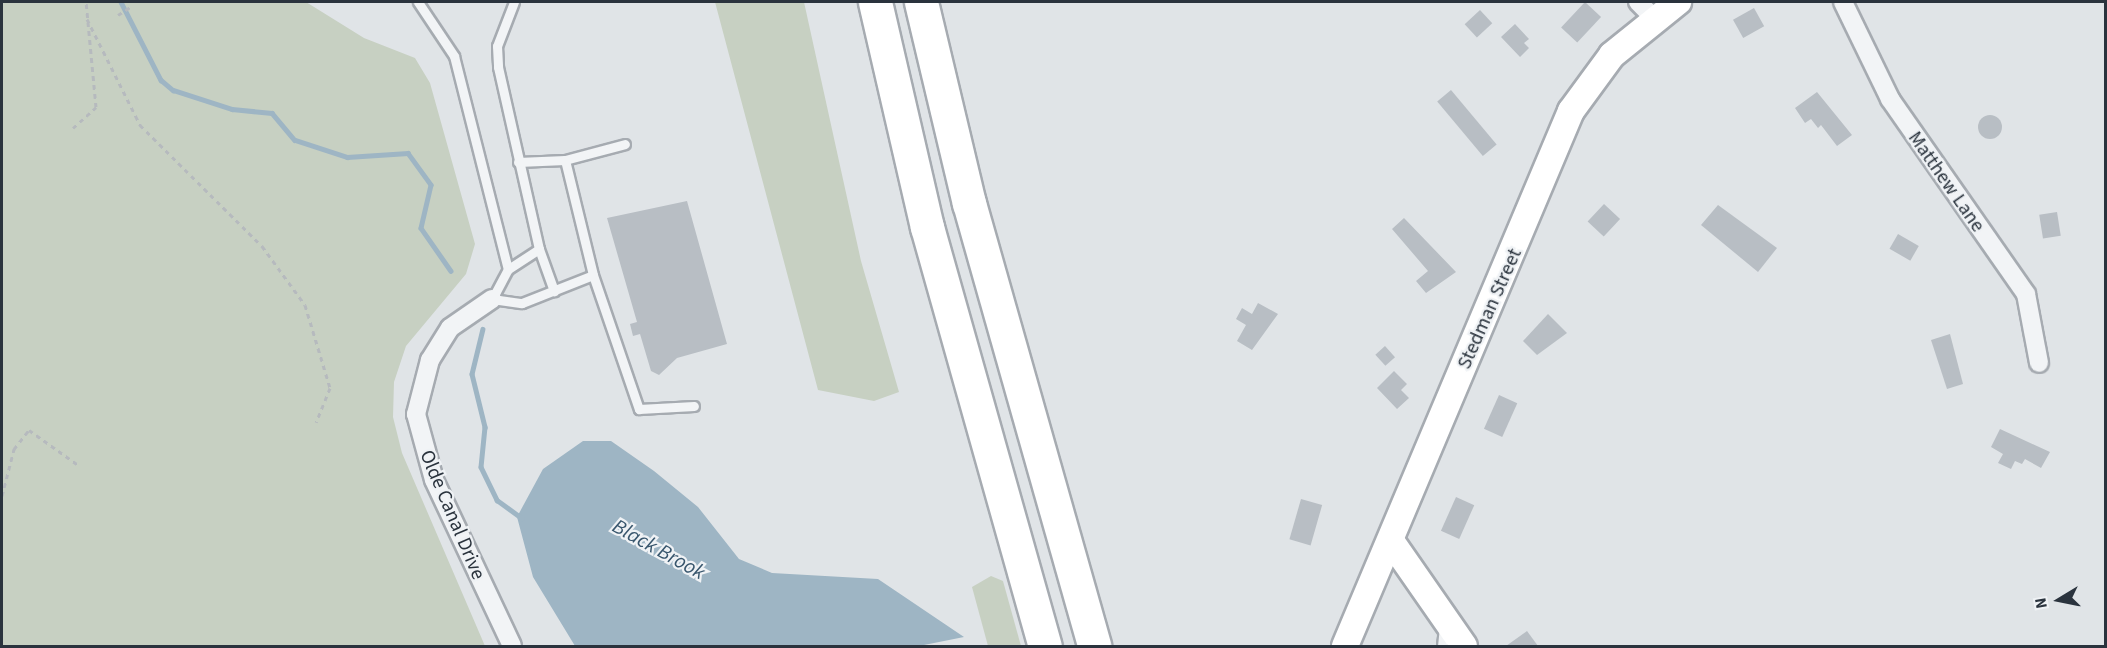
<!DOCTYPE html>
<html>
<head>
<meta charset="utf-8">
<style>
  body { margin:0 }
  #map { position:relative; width:2107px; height:648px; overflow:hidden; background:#e0e4e7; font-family:"Source Sans 3",sans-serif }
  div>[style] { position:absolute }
  .green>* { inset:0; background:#c7d0c2 }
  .water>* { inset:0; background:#9eb5c4 }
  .stream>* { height:4.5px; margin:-2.25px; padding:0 2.25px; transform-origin:2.25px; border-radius:2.25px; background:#9eb5c4 }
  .building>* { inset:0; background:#b8bec4; transform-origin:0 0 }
  .round { border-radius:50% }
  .path>* { height:3px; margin-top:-1.5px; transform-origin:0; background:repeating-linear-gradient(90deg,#b6babe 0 4.5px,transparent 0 9px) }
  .roads { filter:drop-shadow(2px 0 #a6abb1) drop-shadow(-2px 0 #a6abb1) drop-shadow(0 2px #a6abb1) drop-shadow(0 -2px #a6abb1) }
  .lane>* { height:9px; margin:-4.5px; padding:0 4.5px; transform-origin:4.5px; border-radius:4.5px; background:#f2f4f6 }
  .street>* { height:18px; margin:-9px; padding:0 9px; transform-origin:9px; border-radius:9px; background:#f2f4f6 }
  .secondary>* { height:26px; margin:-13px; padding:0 13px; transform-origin:13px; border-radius:13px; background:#fff }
  .highway>* { height:33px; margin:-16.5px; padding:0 16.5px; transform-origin:16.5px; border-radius:16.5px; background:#fff }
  span { translate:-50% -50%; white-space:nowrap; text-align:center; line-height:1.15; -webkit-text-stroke:4.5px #eff2f5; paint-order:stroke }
  .street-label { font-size:20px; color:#2a333d }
  .water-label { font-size:21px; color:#38566d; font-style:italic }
  .frame { position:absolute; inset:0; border:3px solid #2a333d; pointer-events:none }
  .north { position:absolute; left:2029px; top:570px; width:60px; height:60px; -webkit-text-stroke:4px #eff2f5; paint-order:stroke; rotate:260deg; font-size:16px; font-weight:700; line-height:24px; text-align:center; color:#2a333d }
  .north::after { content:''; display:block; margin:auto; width:21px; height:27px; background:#2a333d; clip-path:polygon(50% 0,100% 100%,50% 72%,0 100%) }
</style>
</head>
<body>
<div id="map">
  <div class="green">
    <div style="clip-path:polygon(2px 2px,306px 2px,364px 38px,415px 58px,430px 83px,475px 244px,466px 274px,406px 346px,394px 382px,393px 417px,402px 453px,485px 646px,2px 646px)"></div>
    <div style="clip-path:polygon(715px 2px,804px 2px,861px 261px,899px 392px,874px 401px,818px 390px)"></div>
    <div style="clip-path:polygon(991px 576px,1003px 581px,1021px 646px,988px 646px,972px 587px)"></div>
  </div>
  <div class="water">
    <div style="clip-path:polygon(583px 441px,611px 441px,654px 471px,698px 507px,739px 559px,772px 573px,878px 579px,964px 637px,919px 646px,575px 646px,533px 577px,517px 517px,543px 469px)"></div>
  </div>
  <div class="stream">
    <div style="left:121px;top:2px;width:88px;rotate:62.9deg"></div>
    <div style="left:161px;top:80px;width:16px;rotate:40deg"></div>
    <div style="left:173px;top:90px;width:62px;rotate:17.9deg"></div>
    <div style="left:232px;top:109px;width:40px;rotate:5.7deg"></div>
    <div style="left:272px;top:113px;width:35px;rotate:50deg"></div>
    <div style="left:295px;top:140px;width:55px;rotate:18.1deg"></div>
    <div style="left:347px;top:157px;width:61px;rotate:-3.8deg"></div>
    <div style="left:408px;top:153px;width:39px;rotate:54deg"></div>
    <div style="left:431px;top:185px;width:44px;rotate:103.1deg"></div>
    <div style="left:421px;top:228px;width:52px;rotate:55.1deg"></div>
    <div style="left:483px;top:329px;width:46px;rotate:103.7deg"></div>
    <div style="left:472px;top:374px;width:55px;rotate:76.2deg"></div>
    <div style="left:485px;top:427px;width:40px;rotate:95.7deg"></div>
    <div style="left:481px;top:467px;width:37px;rotate:64deg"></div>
    <div style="left:497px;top:500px;width:31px;rotate:36deg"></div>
  </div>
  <div class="building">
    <div style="left:1585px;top:2px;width:22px;height:35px;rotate:43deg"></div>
    <div style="left:1754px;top:8px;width:21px;height:24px;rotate:61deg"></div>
    <div style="left:1480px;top:10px;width:18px;height:21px;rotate:47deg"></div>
    <div style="clip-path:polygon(1515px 24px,1529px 39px,1524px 43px,1529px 48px,1520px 57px,1501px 37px)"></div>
    <div style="left:1451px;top:90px;width:71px;height:18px;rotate:50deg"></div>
    <div style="clip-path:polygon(1817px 92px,1852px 135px,1837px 146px,1821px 125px,1818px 128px,1811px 119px,1805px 123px,1795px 108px)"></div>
    <div class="round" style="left:1978px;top:115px;width:24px;height:24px"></div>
    <div style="clip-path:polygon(687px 201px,727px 344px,677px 358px,659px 375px,651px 371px,640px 334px,633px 336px,630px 324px,637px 322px,607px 218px)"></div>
    <div style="left:1604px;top:204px;width:22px;height:24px;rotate:43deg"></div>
    <div style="clip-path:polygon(1718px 205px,1777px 248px,1758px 272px,1701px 225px)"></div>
    <div style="left:2057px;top:212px;width:24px;height:18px;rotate:81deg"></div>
    <div style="clip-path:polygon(1404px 218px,1456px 272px,1426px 293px,1416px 281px,1428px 271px,1392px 229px)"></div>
    <div style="left:1898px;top:234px;width:24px;height:17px;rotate:30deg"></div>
    <div style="clip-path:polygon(1258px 303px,1278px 314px,1252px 350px,1237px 341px,1246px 325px,1236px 319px,1242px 308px,1252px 314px)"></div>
    <div style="clip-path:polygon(1548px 314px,1567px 333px,1537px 355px,1523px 341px)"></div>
    <div style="clip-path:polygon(1950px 334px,1963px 384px,1947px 389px,1931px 340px)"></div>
    <div style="left:1385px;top:346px;width:15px;height:13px;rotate:48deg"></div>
    <div style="clip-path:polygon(1394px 371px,1407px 384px,1401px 390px,1409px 398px,1397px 409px,1377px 388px)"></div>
    <div style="left:1499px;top:395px;width:20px;height:37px;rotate:24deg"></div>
    <div style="clip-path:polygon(2000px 429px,2050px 452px,2041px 468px,2025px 459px,2022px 464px,2015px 461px,2011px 469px,1998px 463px,2003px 454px,1991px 447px)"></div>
    <div style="left:1456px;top:497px;width:20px;height:37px;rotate:24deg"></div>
    <div style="left:1301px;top:499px;width:22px;height:42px;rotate:16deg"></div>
    <div style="clip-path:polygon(1527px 631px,1538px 646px,1506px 646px)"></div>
  </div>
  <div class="path">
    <div style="left:118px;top:15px;width:17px;rotate:-33deg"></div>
    <div style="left:87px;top:19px;width:119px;rotate:63.4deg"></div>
    <div style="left:140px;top:125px;width:172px;rotate:44.8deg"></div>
    <div style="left:262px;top:246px;width:73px;rotate:53.9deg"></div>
    <div style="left:305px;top:305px;width:87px;rotate:73.2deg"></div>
    <div style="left:330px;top:388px;width:37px;rotate:112deg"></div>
    <div style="left:73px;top:128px;width:31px;rotate:-42deg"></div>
    <div style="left:96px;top:107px;width:105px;rotate:-95.4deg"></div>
    <div style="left:2px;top:496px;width:49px;rotate:-75.7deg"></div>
    <div style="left:14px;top:449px;width:24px;rotate:-52deg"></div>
    <div style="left:29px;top:430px;width:60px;rotate:35.5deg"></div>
  </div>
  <div class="roads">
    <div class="lane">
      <div style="left:418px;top:2px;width:65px;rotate:56.3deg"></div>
      <div style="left:454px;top:56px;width:220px;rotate:75.8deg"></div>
      <div style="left:514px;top:2px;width:47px;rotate:111.1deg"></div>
      <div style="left:497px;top:46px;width:21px;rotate:87deg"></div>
      <div style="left:498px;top:67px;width:187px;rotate:77.3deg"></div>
      <div style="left:539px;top:249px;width:45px;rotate:70.3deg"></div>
      <div style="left:565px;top:160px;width:62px;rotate:-14.9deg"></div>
      <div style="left:518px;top:162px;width:47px;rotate:-2.4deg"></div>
      <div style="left:565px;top:160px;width:118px;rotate:76.3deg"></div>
      <div style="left:539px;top:249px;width:37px;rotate:147deg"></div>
      <div style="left:508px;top:269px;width:34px;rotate:118deg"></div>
      <div style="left:492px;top:299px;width:30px;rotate:8deg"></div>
      <div style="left:522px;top:303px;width:76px;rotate:-21.5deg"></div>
      <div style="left:593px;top:275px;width:142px;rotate:71.1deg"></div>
      <div style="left:639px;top:409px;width:55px;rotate:-3.1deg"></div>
      <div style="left:1442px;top:646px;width:20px;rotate:-84deg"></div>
    </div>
    <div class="street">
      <div style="left:1638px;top:2px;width:24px;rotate:45deg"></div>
      <div style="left:1843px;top:2px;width:108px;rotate:64.1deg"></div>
      <div style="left:1890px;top:99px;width:238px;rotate:55.1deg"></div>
      <div style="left:2026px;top:294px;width:70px;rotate:79.3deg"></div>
      <div style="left:492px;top:299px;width:51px;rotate:145.4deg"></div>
      <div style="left:450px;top:328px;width:38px;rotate:122deg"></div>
      <div style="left:430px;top:360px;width:56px;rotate:104.5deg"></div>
      <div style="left:416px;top:414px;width:68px;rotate:74.7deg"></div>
      <div style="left:434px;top:480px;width:183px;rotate:64.8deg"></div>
    </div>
    <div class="secondary">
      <div style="left:1391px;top:541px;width:128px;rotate:55.2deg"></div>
      <div style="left:1345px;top:646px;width:581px;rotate:-67.1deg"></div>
      <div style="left:1571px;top:111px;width:69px;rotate:-53.8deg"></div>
      <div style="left:1612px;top:55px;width:85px;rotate:-38.8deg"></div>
    </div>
    <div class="highway">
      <div style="left:875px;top:2px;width:231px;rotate:77deg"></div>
      <div style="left:927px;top:227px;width:435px;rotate:74.3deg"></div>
      <div style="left:921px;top:2px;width:207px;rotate:76.6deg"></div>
      <div style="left:969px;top:203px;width:460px;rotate:74.2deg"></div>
    </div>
  </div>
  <div class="street-label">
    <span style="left:1946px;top:182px;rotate:55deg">Matthew Lane</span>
    <span style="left:1490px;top:309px;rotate:-66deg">Stedman Street</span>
    <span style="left:452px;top:515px;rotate:67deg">Olde Canal Drive</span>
  </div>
  <div class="water-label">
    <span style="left:659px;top:549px;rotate:29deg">Black Brook</span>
  </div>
  <div class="frame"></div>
  <div class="north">N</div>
</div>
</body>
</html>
